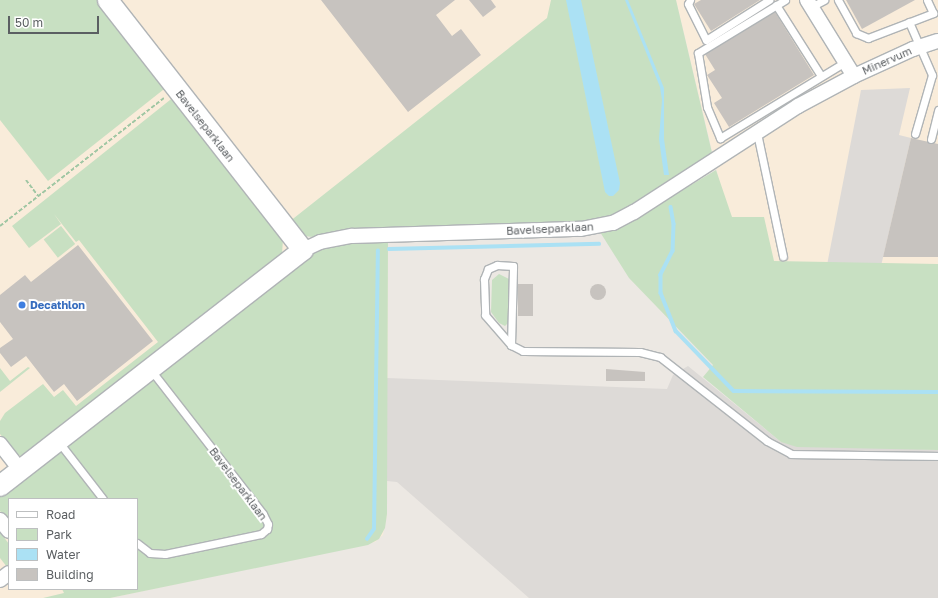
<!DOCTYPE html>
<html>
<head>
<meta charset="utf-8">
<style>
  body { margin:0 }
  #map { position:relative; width:938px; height:598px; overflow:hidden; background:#ece8e3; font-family:"Golos Text",sans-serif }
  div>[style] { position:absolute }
  .commercial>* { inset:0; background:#f9ecda }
  .industrial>* { inset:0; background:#dddad7 }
  .green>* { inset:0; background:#c8e0c2; transform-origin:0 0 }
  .water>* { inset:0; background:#abe1f4 }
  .stream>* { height:3.5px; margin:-1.75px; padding:0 1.75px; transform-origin:1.75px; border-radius:1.75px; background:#abe1f4 }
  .building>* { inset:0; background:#c7c3bf; transform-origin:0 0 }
  .round { border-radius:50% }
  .path>* { height:2px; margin-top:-1px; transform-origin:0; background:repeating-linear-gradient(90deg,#9fc6a3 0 4px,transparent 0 6px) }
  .roads { filter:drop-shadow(1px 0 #b0b4b6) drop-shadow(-1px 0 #b0b4b6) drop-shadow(0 1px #b0b4b6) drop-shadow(0 -1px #b0b4b6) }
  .lane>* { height:7px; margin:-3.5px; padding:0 3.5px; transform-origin:3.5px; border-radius:3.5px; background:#fff }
  .street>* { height:14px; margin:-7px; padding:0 7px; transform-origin:7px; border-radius:7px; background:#fff }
  .secondary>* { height:20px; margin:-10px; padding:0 10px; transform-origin:10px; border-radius:10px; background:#fff }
  .dots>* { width:11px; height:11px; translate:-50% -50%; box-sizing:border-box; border:2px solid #fff; border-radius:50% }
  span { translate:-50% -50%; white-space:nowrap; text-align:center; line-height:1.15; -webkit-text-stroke:4px #fff; paint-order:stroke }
  .street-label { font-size:11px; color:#5b5f62 }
  .shop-label { font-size:11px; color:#366cbe; font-weight:700 }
  .left { translate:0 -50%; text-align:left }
  .legend { position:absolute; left:8px; top:498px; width:130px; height:92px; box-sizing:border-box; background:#fff; border:1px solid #bdbfc0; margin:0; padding:5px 7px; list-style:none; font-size:12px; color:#5b5f62 }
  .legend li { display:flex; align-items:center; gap:8px; height:20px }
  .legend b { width:20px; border:1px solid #bdbfc0 }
  .scale { position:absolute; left:8px; top:16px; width:91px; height:18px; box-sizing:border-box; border:2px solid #5b5f62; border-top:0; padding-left:5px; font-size:12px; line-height:14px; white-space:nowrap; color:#5b5f62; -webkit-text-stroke:3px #fff; paint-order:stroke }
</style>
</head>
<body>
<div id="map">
  <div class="commercial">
    <div style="clip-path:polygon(evenodd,0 0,574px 0,289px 222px,314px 251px,388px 241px,387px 514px,383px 535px,375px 542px,110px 598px,0 598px,0 0,9px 499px,137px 499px,137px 589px,9px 589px,9px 499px)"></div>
    <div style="clip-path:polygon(676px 0,938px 0,938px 269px,740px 268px)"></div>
  </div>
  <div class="industrial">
    <div style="clip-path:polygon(910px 88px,899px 135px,911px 138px,881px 266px,827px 265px,861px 90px)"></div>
    <div style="clip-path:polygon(688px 366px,781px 442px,938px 450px,938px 598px,529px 598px,397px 482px,387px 481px,387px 378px,667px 389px,673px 375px)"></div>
  </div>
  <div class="green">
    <div style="clip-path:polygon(0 0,101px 0,168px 86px,48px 181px,0 120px)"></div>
    <div style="clip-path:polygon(551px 0,676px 0,713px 157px,624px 210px,607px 218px,584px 223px,313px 237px,304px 236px,289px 222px,547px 18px)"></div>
    <div style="clip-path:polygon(175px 96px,283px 239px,282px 254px,24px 457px,21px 456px,14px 452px,0 434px,0 421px,5px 413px,43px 384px,54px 397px,63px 390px,76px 406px,158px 342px,79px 240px,76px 242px,54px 214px,61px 224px,29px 248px,12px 226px)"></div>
    <div style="clip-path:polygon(716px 170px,732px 217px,764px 217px,774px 261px,938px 264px,938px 450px,797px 447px,781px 442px,703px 377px,713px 365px,629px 278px,600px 232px,621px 227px)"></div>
    <div style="left:61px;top:226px;width:23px;height:22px;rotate:52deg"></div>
    <div style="clip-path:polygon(388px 241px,387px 514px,385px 528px,379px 539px,368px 545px,110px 598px,43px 598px,64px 593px,62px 589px,137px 589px,137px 499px,9px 499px,9px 522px,0 511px,0 494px,314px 251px,338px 244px)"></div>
    <div style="clip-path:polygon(499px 274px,509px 279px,508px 323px,505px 326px,499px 323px,491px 312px,492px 280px)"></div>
    <div style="clip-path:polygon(28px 367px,30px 368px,0 392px,0 368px,10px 381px)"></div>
    <div style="clip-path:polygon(0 532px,9px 544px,9px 564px,7px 567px,0 558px)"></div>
  </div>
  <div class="water">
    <div style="clip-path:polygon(566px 0,581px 0,620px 183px,619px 190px,613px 196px,609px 196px,605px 192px)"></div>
    <div style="clip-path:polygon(625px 0,628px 0,664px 88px,664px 139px,669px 175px,664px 175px,659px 139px,662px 100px,660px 87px)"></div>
  </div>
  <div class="stream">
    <div style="left:671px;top:207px;width:17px;rotate:80deg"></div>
    <div style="left:674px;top:224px;width:27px;rotate:92deg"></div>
    <div style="left:673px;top:251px;width:27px;rotate:117deg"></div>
    <div style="left:661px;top:275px;width:18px;rotate:90deg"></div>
    <div style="left:661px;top:293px;width:41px;rotate:68.5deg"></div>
    <div style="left:676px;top:331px;width:83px;rotate:46deg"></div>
    <div style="left:734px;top:391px;width:204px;rotate:0.3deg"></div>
    <div style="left:389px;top:249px;width:210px;rotate:-1.4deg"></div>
    <div style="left:367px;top:539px;width:12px;rotate:-55deg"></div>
    <div style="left:374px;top:529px;width:278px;rotate:-89.2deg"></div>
  </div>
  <div class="building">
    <div style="clip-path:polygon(321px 0,455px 0,436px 15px,452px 36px,461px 29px,481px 55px,408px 112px)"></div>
    <div style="clip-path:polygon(469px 0,491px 0,496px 7px,483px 17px)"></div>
    <div style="clip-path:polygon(701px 0,760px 0,711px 31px,694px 4px)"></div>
    <div style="clip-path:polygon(846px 0,915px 0,862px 29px)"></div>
    <div style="clip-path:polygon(775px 12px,814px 75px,729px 127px,714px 103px,722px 98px,707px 75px,715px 70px,705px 54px)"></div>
    <div style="clip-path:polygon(911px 138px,938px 144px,938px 257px,883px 257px)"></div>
    <div style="clip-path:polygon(78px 245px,153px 341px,77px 401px,64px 384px,54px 392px,26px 356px,11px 367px,0 353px,0 348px,13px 339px,0 322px,0 295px,25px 275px,31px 282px)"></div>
    <div class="round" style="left:590px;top:284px;width:16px;height:16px"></div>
    <div style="left:518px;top:284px;width:15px;height:32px"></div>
    <div style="clip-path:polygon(606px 369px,645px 372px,645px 381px,606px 381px)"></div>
  </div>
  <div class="path">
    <div style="left:26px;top:180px;width:20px;rotate:53deg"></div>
    <div style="left:0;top:226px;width:208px;rotate:-38deg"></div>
  </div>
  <div class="roads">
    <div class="lane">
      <div style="left:690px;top:0;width:4px;rotate:117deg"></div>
      <div style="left:688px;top:4px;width:40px;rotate:63.4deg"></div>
      <div style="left:706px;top:40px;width:75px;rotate:-32.4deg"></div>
      <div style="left:785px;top:0;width:102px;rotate:148.7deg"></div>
      <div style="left:698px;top:53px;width:55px;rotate:80.5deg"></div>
      <div style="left:707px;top:107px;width:34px;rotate:67deg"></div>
      <div style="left:720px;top:138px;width:146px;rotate:-31.3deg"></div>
      <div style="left:838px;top:0;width:38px;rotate:61deg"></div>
      <div style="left:856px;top:33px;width:13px;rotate:23deg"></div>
      <div style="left:868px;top:38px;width:70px;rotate:-21deg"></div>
      <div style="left:933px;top:13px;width:14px;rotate:-115deg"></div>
      <div style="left:776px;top:5px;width:84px;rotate:57.6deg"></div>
      <div style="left:811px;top:7px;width:15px;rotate:-28deg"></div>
      <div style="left:909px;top:22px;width:58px;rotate:66.5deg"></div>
      <div style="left:932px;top:75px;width:61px;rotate:106.1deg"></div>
      <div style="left:757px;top:133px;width:126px;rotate:78.1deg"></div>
      <div style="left:931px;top:139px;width:30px;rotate:-76deg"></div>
      <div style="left:511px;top:345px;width:79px;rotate:-88.5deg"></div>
      <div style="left:513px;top:266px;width:16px;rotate:-176deg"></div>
      <div style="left:497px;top:265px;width:10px;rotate:156deg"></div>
      <div style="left:488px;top:269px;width:11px;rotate:112deg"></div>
      <div style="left:484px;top:279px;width:36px;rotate:88deg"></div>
      <div style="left:485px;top:315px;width:40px;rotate:49deg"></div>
      <div style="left:511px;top:345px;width:13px;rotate:27deg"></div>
      <div style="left:523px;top:351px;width:117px;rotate:0.5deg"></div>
      <div style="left:640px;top:352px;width:21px;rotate:14deg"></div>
      <div style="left:660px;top:357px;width:136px;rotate:38.1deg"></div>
      <div style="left:767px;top:441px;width:27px;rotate:28deg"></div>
      <div style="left:791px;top:454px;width:147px;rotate:0.8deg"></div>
      <div style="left:58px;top:441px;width:73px;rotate:52.2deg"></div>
      <div style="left:137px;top:543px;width:16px;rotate:38deg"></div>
      <div style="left:150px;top:553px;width:15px;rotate:4deg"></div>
      <div style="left:165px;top:554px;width:98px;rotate:-11.8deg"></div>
      <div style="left:261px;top:534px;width:8px;rotate:-40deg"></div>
      <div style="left:267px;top:529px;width:5px;rotate:-79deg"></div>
      <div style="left:268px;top:524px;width:11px;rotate:-117deg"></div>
      <div style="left:263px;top:514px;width:182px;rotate:-127.9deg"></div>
    </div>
    <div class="street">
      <div style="left:807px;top:0;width:89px;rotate:58.3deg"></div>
      <div style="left:303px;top:250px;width:19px;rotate:-25deg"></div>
      <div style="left:320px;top:242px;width:33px;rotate:-11deg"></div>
      <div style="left:352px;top:236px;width:229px;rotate:-1.8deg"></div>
      <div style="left:581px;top:229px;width:33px;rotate:-11deg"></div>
      <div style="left:613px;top:223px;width:24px;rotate:-28deg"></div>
      <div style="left:634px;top:212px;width:195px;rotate:-32.9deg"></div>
      <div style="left:798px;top:106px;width:64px;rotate:-28.2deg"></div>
      <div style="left:854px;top:76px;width:65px;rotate:-24.6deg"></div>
      <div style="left:913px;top:49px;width:26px;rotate:-18deg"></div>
      <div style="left:0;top:444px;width:33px;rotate:52deg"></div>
      <div style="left:0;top:520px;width:14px;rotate:51deg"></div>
      <div style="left:0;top:580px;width:11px;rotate:-38deg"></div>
    </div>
    <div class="secondary">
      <div style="left:0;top:486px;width:384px;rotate:-37.9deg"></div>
      <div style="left:303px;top:250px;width:317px;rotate:-128deg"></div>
    </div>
  </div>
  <div class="dots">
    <div style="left:22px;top:305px;background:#3f7fe0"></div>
  </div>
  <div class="street-label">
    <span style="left:887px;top:61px;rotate:-24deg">Minervum</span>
    <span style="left:205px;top:126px;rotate:52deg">Bavelseparklaan</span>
    <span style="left:550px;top:229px;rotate:-3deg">Bavelseparklaan</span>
    <span style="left:238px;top:484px;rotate:53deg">Bavelseparklaan</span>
  </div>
  <div class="shop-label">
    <span class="left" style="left:30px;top:305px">Decathlon</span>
  </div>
  <ul class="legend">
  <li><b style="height:5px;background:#fff"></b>Road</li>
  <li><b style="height:11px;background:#c8e0c2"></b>Park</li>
  <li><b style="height:11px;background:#abe1f4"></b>Water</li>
  <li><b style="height:11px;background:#c7c3bf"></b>Building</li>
  </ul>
  <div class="scale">50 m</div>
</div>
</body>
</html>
